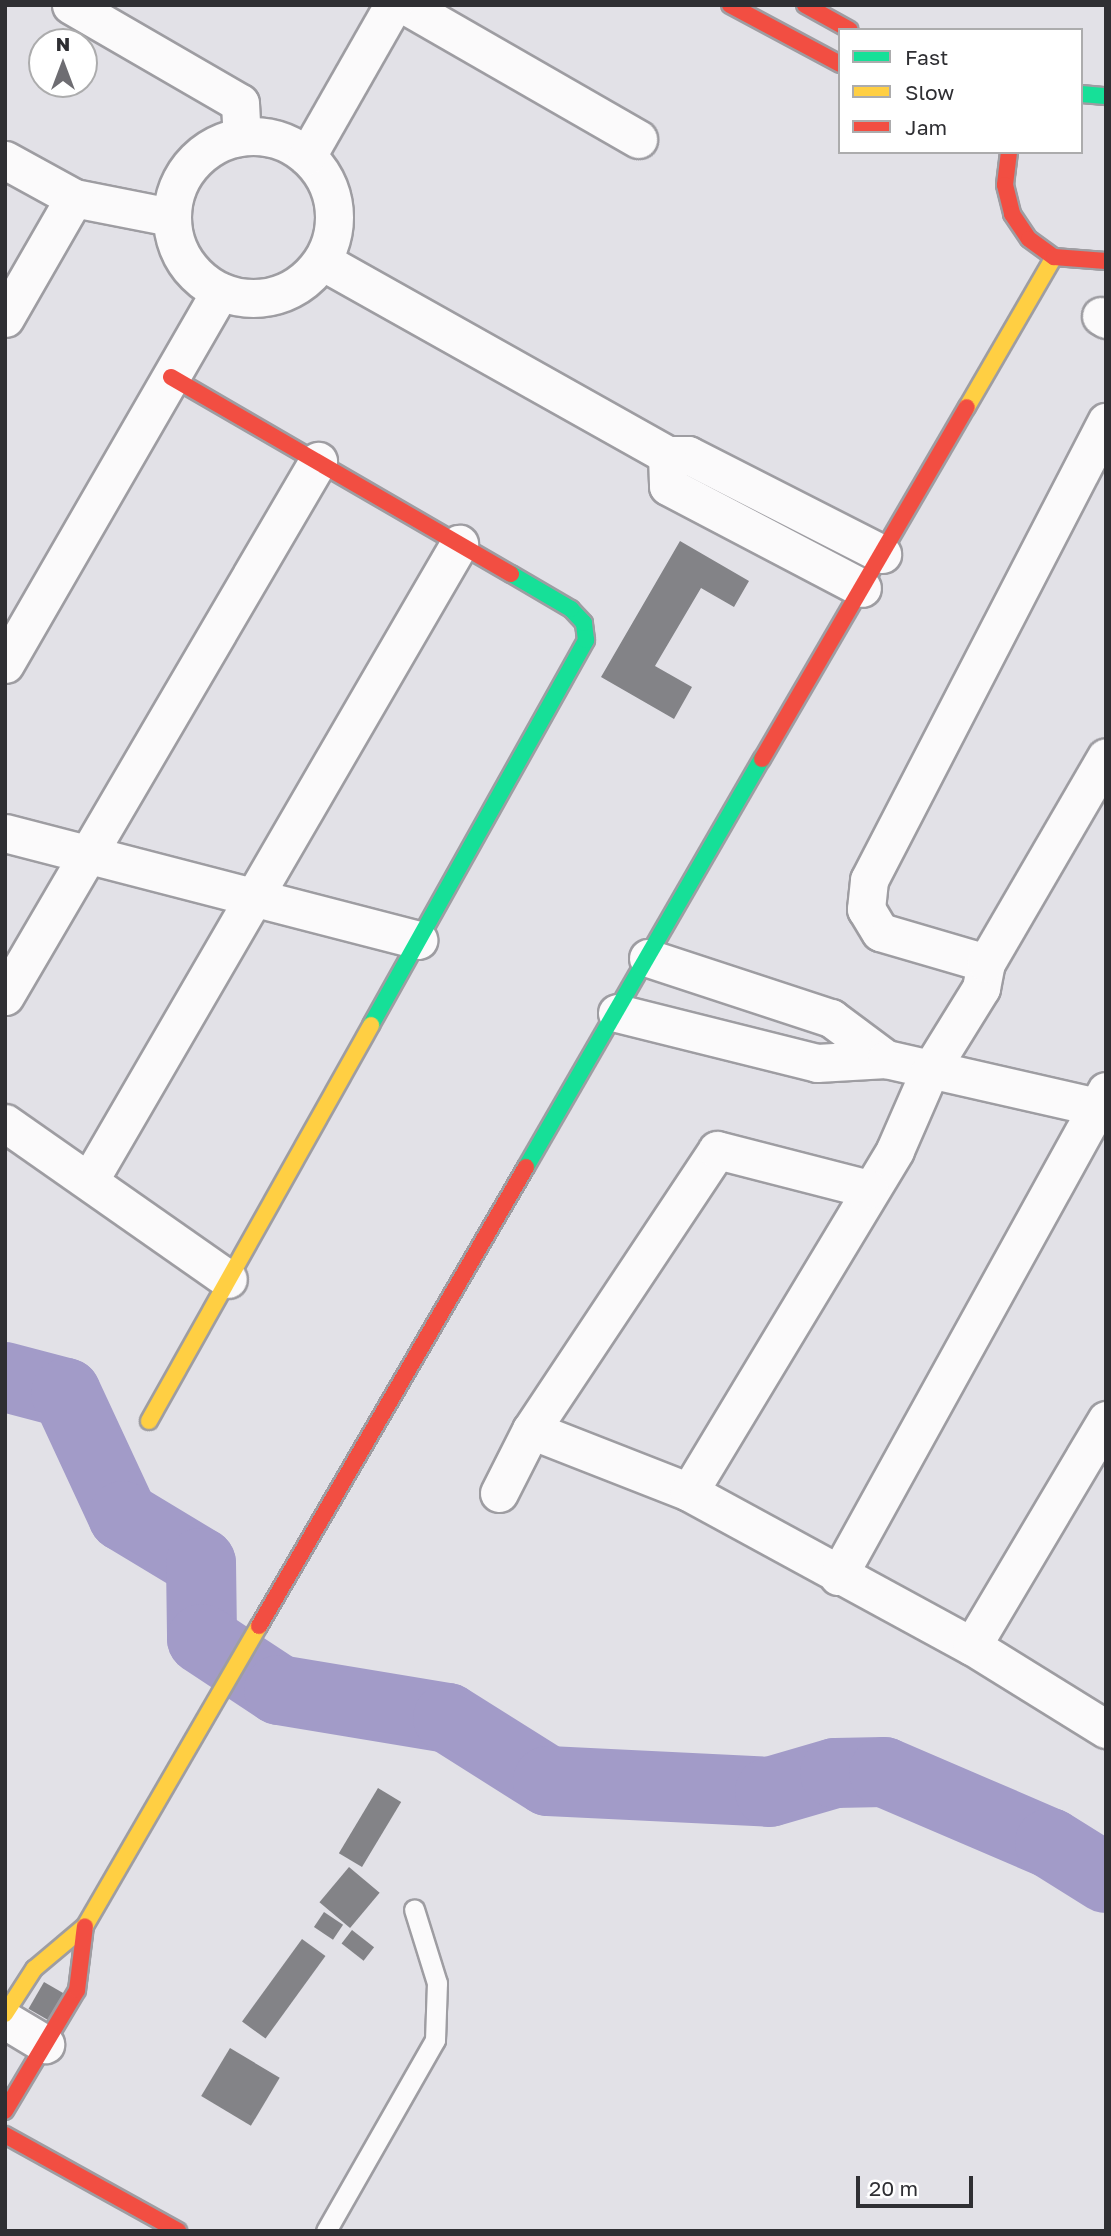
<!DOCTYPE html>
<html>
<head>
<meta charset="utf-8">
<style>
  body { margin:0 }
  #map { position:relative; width:1111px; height:2236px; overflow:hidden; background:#e2e1e7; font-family:"Golos Text",sans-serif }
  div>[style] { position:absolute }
  .river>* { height:70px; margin:-35px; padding:0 35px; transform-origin:35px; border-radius:35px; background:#a29bc8 }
  .building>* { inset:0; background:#838387; transform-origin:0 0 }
  .roads { filter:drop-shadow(2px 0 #9e9da2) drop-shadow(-2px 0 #9e9da2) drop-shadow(0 2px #9e9da2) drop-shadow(0 -2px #9e9da2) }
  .lane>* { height:19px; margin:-9.5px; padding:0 9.5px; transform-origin:9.5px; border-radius:9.5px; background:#fbfafb }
  .street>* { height:37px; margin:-18.5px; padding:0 18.5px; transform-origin:18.5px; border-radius:18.5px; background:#fbfafb }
  .street>.ring { margin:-18.5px; padding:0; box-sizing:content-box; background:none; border:37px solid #fbfafb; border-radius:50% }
  .fast>* { height:16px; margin:-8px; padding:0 8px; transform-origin:8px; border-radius:8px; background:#16e098 }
  .slow>* { height:16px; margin:-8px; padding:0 8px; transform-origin:8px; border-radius:8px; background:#ffcf43 }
  .jam>* { height:16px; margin:-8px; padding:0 8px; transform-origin:8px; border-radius:8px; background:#f24e42 }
  span { translate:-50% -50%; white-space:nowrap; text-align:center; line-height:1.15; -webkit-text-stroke:7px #fff; paint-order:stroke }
  .frame { position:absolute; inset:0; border:7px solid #2f2f33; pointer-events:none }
  .legend { position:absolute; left:838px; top:28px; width:245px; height:126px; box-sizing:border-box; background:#fff; border:2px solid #acacad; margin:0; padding:9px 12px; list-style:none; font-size:21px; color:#2f2f33 }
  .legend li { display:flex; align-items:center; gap:14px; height:35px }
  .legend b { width:35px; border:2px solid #acacad }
  .north { position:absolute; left:28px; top:28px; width:70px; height:70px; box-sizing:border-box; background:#fff; border:2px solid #acacad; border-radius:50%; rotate:0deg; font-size:19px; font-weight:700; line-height:28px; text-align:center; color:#2f2f33 }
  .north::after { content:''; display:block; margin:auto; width:24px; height:32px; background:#6e6d72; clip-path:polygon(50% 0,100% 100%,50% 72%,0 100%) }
  .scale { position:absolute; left:856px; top:2176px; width:117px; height:32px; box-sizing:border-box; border:4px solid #2f2f33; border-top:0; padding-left:9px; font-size:21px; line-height:24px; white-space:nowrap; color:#2f2f33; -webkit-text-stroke:5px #fff; paint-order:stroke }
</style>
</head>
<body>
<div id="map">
  <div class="river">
    <div style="left:5px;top:1377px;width:63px;rotate:14.7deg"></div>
    <div style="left:66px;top:1393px;width:136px;rotate:65.1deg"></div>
    <div style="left:123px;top:1516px;width:91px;rotate:31.1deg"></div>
    <div style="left:201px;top:1563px;width:76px;rotate:89.2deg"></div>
    <div style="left:202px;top:1639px;width:92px;rotate:33.5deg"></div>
    <div style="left:279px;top:1690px;width:171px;rotate:9.4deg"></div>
    <div style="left:448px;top:1718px;width:118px;rotate:32.2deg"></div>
    <div style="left:548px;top:1781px;width:222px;rotate:2.8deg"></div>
    <div style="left:770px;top:1792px;width:68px;rotate:-16.3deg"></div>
    <div style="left:835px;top:1773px;width:49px;rotate:-1.2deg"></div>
    <div style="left:884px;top:1772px;width:181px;rotate:23.2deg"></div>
    <div style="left:1050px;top:1843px;width:66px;rotate:32deg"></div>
  </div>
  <div class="building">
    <div style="clip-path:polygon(680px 541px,749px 581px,734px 607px,701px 588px,655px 666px,692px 687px,674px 719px,601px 677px)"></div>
    <div style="left:378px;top:1788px;width:27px;height:76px;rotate:31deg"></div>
    <div style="left:349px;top:1867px;width:40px;height:46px;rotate:40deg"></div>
    <div style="left:324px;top:1912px;width:23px;height:18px;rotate:34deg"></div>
    <div style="left:352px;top:1930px;width:28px;height:17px;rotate:38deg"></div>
    <div style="left:302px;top:1939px;width:29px;height:102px;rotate:36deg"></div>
    <div style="left:44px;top:1982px;width:24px;height:31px;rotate:30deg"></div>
    <div style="left:230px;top:2048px;width:58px;height:56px;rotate:31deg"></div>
  </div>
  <div class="roads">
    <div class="lane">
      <div style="left:326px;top:2231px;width:220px;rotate:-60.3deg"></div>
      <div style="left:435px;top:2040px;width:57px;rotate:-88deg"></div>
      <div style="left:437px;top:1983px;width:77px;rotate:-107.3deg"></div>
    </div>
    <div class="street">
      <div style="left:71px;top:5px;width:195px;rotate:30.1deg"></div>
      <div style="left:240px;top:103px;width:33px;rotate:87deg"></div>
      <div style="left:405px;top:5px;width:269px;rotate:29.9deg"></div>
      <div class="ring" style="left:172px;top:136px;width:125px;height:125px"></div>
      <div style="left:307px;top:156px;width:174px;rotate:-60.3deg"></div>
      <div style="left:5px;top:160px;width:79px;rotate:28.8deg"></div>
      <div style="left:74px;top:198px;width:99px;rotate:11.1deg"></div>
      <div style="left:322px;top:261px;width:396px;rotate:29.3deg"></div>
      <div style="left:667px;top:455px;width:21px"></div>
      <div style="left:688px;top:455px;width:218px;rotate:27deg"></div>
      <div style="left:1101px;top:316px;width:6px;rotate:31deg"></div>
      <div style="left:5px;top:318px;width:138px;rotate:-60.1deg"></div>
      <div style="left:667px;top:455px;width:31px;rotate:88deg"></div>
      <div style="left:668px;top:486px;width:219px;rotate:27.7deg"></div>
      <div style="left:5px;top:664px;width:430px;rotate:-60deg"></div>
      <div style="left:5px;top:833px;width:427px;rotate:14.5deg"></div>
      <div style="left:648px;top:958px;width:193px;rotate:18.2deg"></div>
      <div style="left:831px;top:1018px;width:69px;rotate:36.7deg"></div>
      <div style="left:986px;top:963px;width:110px;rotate:-163.7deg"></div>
      <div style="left:880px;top:932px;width:27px;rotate:-121deg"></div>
      <div style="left:866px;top:909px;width:29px;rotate:-84deg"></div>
      <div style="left:869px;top:880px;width:516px;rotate:-62.64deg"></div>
      <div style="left:5px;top:996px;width:620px;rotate:-59.67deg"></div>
      <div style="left:617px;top:1013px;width:206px;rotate:14deg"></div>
      <div style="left:817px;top:1063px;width:69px;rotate:-3.3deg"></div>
      <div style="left:886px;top:1059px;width:226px;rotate:12.8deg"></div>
      <div style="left:5px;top:1123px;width:272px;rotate:35deg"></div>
      <div style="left:89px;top:1181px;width:737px;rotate:-59.85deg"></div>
      <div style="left:531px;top:1430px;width:170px;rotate:21.4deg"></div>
      <div style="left:689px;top:1492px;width:322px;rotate:28.6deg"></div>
      <div style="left:972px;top:1646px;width:158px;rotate:31.8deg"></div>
      <div style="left:689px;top:1492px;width:399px;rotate:-58.9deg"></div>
      <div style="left:895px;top:1150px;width:85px;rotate:-66.4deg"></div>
      <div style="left:929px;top:1072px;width:99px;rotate:-58.2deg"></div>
      <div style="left:981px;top:988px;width:25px;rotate:-79deg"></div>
      <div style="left:986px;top:963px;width:238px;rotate:-59.8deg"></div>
      <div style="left:499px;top:1493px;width:71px;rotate:-63.1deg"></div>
      <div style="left:531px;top:1430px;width:336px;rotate:-56.4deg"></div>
      <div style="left:717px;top:1150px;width:157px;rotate:14.4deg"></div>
      <div style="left:838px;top:1576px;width:554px;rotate:-61.08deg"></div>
      <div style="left:972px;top:1646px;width:263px;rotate:-59.3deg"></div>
      <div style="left:5px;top:2020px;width:47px;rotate:31deg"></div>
    </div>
    <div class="fast">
      <div style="left:1081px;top:94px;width:25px;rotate:5deg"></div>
      <div style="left:371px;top:1025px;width:441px;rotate:-60.8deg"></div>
      <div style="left:586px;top:640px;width:17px;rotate:-97deg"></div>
      <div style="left:584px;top:623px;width:19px;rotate:-133deg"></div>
      <div style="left:571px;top:609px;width:69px;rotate:-149.7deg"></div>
      <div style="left:526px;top:1167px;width:471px;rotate:-60deg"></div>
    </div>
    <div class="slow">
      <div style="left:967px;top:407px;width:173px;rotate:-59.9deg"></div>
      <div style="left:149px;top:1421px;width:454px;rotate:-60.7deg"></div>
      <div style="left:5px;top:2014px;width:54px;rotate:-57.2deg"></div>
      <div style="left:34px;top:1969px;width:67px;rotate:-40.1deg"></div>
      <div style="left:85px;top:1926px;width:347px;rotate:-59.9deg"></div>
    </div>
    <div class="jam">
      <div style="left:730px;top:5px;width:125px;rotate:28.2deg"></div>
      <div style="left:805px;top:5px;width:51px;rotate:29.1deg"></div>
      <div style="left:1009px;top:152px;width:33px;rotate:97deg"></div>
      <div style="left:1005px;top:185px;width:30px;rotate:76deg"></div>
      <div style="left:1012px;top:214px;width:30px;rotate:56deg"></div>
      <div style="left:1029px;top:239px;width:31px;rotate:36deg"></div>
      <div style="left:1054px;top:257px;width:52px;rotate:4.4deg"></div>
      <div style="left:171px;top:377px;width:393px;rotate:30.1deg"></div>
      <div style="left:762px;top:759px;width:407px;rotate:-59.8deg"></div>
      <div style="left:259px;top:1626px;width:531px;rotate:-59.81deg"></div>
      <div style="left:5px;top:2111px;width:141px;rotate:-59.2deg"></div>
      <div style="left:77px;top:1990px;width:64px;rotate:-82.9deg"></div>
      <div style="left:5px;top:2135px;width:198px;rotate:29deg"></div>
    </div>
  </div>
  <div class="frame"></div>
  <ul class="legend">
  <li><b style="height:9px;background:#16e098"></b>Fast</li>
  <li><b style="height:9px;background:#ffcf43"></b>Slow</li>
  <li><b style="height:9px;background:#f24e42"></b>Jam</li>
  </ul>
  <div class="north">N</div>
  <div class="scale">20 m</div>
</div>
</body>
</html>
